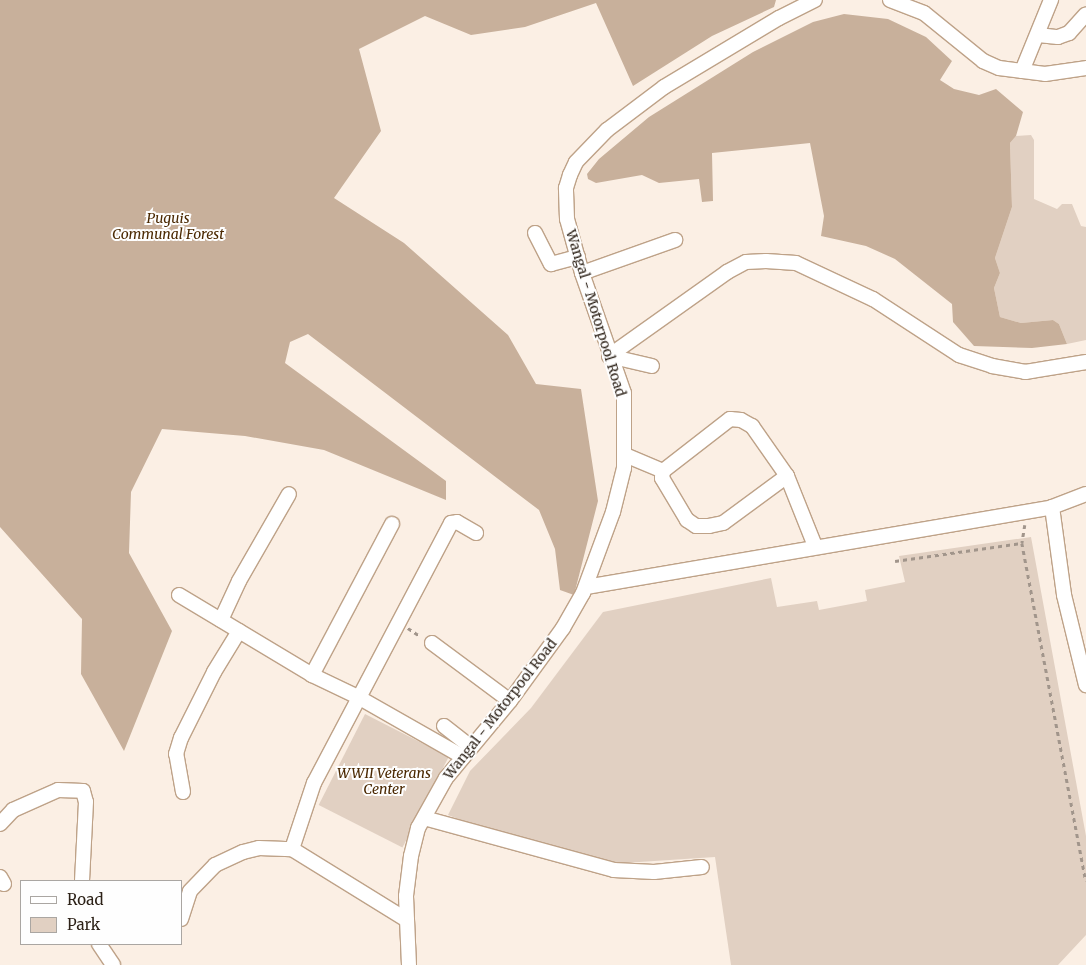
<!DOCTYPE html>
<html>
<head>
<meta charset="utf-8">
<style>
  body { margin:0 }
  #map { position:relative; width:1086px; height:965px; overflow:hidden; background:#fbefe4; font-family:Merriweather,serif }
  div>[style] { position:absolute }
  .green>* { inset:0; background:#e1d0c2; transform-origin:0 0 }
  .forest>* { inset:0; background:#c8b09b }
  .path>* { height:2.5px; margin-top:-1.25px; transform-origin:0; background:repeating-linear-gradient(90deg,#a1958b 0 4px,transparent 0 8px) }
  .roads { filter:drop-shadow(1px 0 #bea288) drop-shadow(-1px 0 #bea288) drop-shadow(0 1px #bea288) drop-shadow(0 -1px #bea288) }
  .minor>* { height:14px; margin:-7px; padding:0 7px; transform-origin:7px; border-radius:7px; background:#fff }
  span { translate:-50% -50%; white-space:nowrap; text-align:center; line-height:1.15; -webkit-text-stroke:4px #fefefe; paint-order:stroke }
  .park-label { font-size:14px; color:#4a2801; font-style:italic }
  .street-label { font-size:14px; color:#2d2218 }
  .legend { position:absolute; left:20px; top:880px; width:162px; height:65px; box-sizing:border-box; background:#fefefe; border:1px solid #aaa6a2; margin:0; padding:6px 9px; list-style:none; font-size:15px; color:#2d2218 }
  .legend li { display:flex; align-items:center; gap:10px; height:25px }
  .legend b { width:25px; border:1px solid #aaa6a2 }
</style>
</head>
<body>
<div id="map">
  <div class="green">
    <div style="clip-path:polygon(1031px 135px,1034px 140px,1034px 199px,1057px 209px,1062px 204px,1072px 204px,1081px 226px,1086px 227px,1086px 340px,1067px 344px,1059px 324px,1053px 320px,1021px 323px,1000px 317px,994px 288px,1000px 273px,995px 258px,1012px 207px,1010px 143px,1016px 136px)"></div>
    <div style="clip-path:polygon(1031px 537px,1086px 836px,1086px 935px,1058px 965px,731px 965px,715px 857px,609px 864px,525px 845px,448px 815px,470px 771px,531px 708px,603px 612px,771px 578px,777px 607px,817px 601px,819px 610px,867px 601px,865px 590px,905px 582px,899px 556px)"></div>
    <div style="left:365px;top:714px;width:94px;height:102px;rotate:27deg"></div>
  </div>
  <div class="forest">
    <div style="clip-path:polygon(0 0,776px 0,774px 7px,712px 36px,633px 86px,596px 3px,525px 27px,471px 35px,425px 16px,359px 49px,381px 131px,334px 198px,404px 243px,508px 335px,536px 384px,581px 389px,598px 501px,574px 595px,560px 590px,555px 549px,539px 510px,308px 334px,290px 342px,285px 363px,446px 481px,446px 500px,324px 450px,245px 436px,162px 429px,131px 492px,129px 553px,172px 631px,124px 751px,81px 674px,82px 619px,0 527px)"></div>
    <div style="clip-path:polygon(844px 14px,888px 19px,926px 37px,952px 61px,940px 80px,954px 89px,979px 95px,996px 89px,1023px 112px,1016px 136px,1010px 143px,1012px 207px,995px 258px,1000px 273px,994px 288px,1000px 317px,1021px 323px,1053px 320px,1059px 324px,1067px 344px,1032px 348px,974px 346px,953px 322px,952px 304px,895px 259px,866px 246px,821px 236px,824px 216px,810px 143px,712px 153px,713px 201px,702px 202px,699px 179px,659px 183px,642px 175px,596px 183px,588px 179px,587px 174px,599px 159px,649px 117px,753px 52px,813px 22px)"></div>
  </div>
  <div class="path">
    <div style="left:1025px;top:525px;width:18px;rotate:99deg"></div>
    <div style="left:1022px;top:543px;width:344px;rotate:79.3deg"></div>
    <div style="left:895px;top:561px;width:128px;rotate:-8.1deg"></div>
    <div style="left:408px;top:628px;width:14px;rotate:34deg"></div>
  </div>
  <div class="roads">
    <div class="minor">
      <div style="left:890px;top:0;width:36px;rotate:21deg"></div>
      <div style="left:924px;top:13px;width:76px;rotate:39.1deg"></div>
      <div style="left:983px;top:61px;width:17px;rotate:24deg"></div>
      <div style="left:999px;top:68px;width:46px;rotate:7.4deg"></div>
      <div style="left:1045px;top:74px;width:41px;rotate:-8.3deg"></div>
      <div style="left:1038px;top:35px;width:20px;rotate:6deg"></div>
      <div style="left:1058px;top:37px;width:12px;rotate:-20deg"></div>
      <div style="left:1069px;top:33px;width:25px;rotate:-48deg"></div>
      <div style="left:1022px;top:71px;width:77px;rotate:-67.8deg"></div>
      <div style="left:535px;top:233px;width:35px;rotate:63deg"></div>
      <div style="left:551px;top:264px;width:28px;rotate:-15deg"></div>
      <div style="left:582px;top:273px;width:99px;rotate:-19.5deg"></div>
      <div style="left:609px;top:356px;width:145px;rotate:-35.4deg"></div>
      <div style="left:727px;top:272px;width:21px;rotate:-28deg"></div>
      <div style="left:746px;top:262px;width:20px;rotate:-3deg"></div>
      <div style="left:766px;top:261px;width:30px;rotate:4deg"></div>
      <div style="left:796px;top:263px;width:85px;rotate:25.1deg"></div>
      <div style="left:873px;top:299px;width:103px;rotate:33.1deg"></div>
      <div style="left:959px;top:355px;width:35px;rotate:18deg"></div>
      <div style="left:992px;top:366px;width:34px;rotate:10deg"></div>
      <div style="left:1025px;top:372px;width:62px;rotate:-9.3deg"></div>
      <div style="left:609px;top:356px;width:44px;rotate:13.1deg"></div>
      <div style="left:625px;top:455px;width:41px;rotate:22.8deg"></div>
      <div style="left:787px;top:476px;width:79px;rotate:143.7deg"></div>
      <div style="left:723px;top:523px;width:14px;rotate:168deg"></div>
      <div style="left:709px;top:526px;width:13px;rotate:180deg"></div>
      <div style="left:696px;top:526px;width:11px;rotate:-146deg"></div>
      <div style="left:687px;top:520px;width:49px;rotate:-120.8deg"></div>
      <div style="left:662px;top:478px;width:7px;rotate:-82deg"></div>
      <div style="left:663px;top:471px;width:85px;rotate:-37.8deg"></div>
      <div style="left:730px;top:419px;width:11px;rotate:5deg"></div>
      <div style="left:741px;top:420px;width:13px;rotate:29deg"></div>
      <div style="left:752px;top:426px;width:61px;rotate:55deg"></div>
      <div style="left:787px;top:476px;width:75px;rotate:68.2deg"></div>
      <div style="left:1052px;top:507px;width:89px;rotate:82.2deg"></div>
      <div style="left:1064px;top:595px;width:93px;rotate:76.3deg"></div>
      <div style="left:586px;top:587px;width:473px;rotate:-9.7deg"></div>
      <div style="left:1052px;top:507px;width:36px;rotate:-21deg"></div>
      <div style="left:179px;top:595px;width:155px;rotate:31deg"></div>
      <div style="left:312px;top:675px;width:51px;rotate:25.6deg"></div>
      <div style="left:358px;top:697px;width:121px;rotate:29.7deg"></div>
      <div style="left:221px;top:620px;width:43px;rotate:-65.2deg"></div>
      <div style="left:239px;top:581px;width:100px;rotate:-60.1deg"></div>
      <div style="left:432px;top:643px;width:97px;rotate:36.6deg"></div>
      <div style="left:312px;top:675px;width:171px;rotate:-62.1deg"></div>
      <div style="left:444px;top:726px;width:34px;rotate:38deg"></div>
      <div style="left:183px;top:792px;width:39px;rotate:-100deg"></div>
      <div style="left:176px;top:754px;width:17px;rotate:-73deg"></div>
      <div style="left:181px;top:738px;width:74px;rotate:-63.4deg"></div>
      <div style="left:214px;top:672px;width:48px;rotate:-58.6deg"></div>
      <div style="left:424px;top:818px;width:197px;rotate:15.3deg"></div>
      <div style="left:614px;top:870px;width:40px;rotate:2.9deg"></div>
      <div style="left:654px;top:872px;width:48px;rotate:-5.9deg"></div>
      <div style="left:0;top:824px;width:19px;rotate:-47deg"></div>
      <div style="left:13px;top:810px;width:49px;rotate:-24deg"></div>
      <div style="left:58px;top:790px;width:25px;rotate:2deg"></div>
      <div style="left:83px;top:791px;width:11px;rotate:75deg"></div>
      <div style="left:86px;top:802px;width:79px;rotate:92.9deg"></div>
      <div style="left:292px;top:849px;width:135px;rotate:31.7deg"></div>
      <div style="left:0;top:877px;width:8px;rotate:60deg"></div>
      <div style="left:181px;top:919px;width:29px;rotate:-72deg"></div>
      <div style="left:190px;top:891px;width:36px;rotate:-46deg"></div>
      <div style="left:215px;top:865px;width:31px;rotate:-25deg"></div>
      <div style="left:243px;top:852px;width:16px;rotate:-14deg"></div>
      <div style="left:259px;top:848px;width:33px;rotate:2deg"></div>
      <div style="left:292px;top:849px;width:70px;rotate:-71.6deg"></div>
      <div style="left:314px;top:783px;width:294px;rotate:-62.2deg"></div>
      <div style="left:451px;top:523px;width:6px;rotate:-9deg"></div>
      <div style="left:457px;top:522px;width:22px;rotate:30deg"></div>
      <div style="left:99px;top:944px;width:25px;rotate:56deg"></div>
      <div style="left:409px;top:965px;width:69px;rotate:-92.5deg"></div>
      <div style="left:406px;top:896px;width:40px;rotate:-82.9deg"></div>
      <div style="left:411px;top:856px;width:29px;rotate:-76deg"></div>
      <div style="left:418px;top:828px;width:57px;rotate:-60.8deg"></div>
      <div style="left:446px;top:778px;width:100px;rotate:-50.3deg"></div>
      <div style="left:510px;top:701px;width:90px;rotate:-54deg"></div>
      <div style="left:563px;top:628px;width:40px;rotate:-60.3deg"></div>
      <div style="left:583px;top:593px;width:86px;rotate:-69.7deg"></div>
      <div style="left:613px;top:512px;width:45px;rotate:-76deg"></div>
      <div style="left:624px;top:468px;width:75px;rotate:-90deg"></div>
      <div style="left:624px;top:393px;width:127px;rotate:-109.3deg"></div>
      <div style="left:582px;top:273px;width:56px;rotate:-105.5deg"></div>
      <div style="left:567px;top:219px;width:31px;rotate:-92deg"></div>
      <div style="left:566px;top:188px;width:14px;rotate:-73deg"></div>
      <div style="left:570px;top:175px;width:14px;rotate:-65deg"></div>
      <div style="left:576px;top:162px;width:45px;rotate:-45.9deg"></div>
      <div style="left:607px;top:130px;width:71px;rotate:-37deg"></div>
      <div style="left:664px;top:87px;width:134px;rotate:-31deg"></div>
      <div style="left:779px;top:18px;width:40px;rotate:-26.6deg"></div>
    </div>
  </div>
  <div class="park-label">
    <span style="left:168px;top:226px">Puguis<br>Communal Forest</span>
    <span style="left:384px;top:781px">WWII Veterans<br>Center</span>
  </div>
  <div class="street-label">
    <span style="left:596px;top:313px;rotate:73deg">Wangal - Motorpool Road</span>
    <span style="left:500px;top:709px;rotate:-52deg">Wangal - Motorpool Road</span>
  </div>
  <ul class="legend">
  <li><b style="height:6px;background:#fff"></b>Road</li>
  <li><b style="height:14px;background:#e1d0c2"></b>Park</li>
  </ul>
</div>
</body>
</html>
